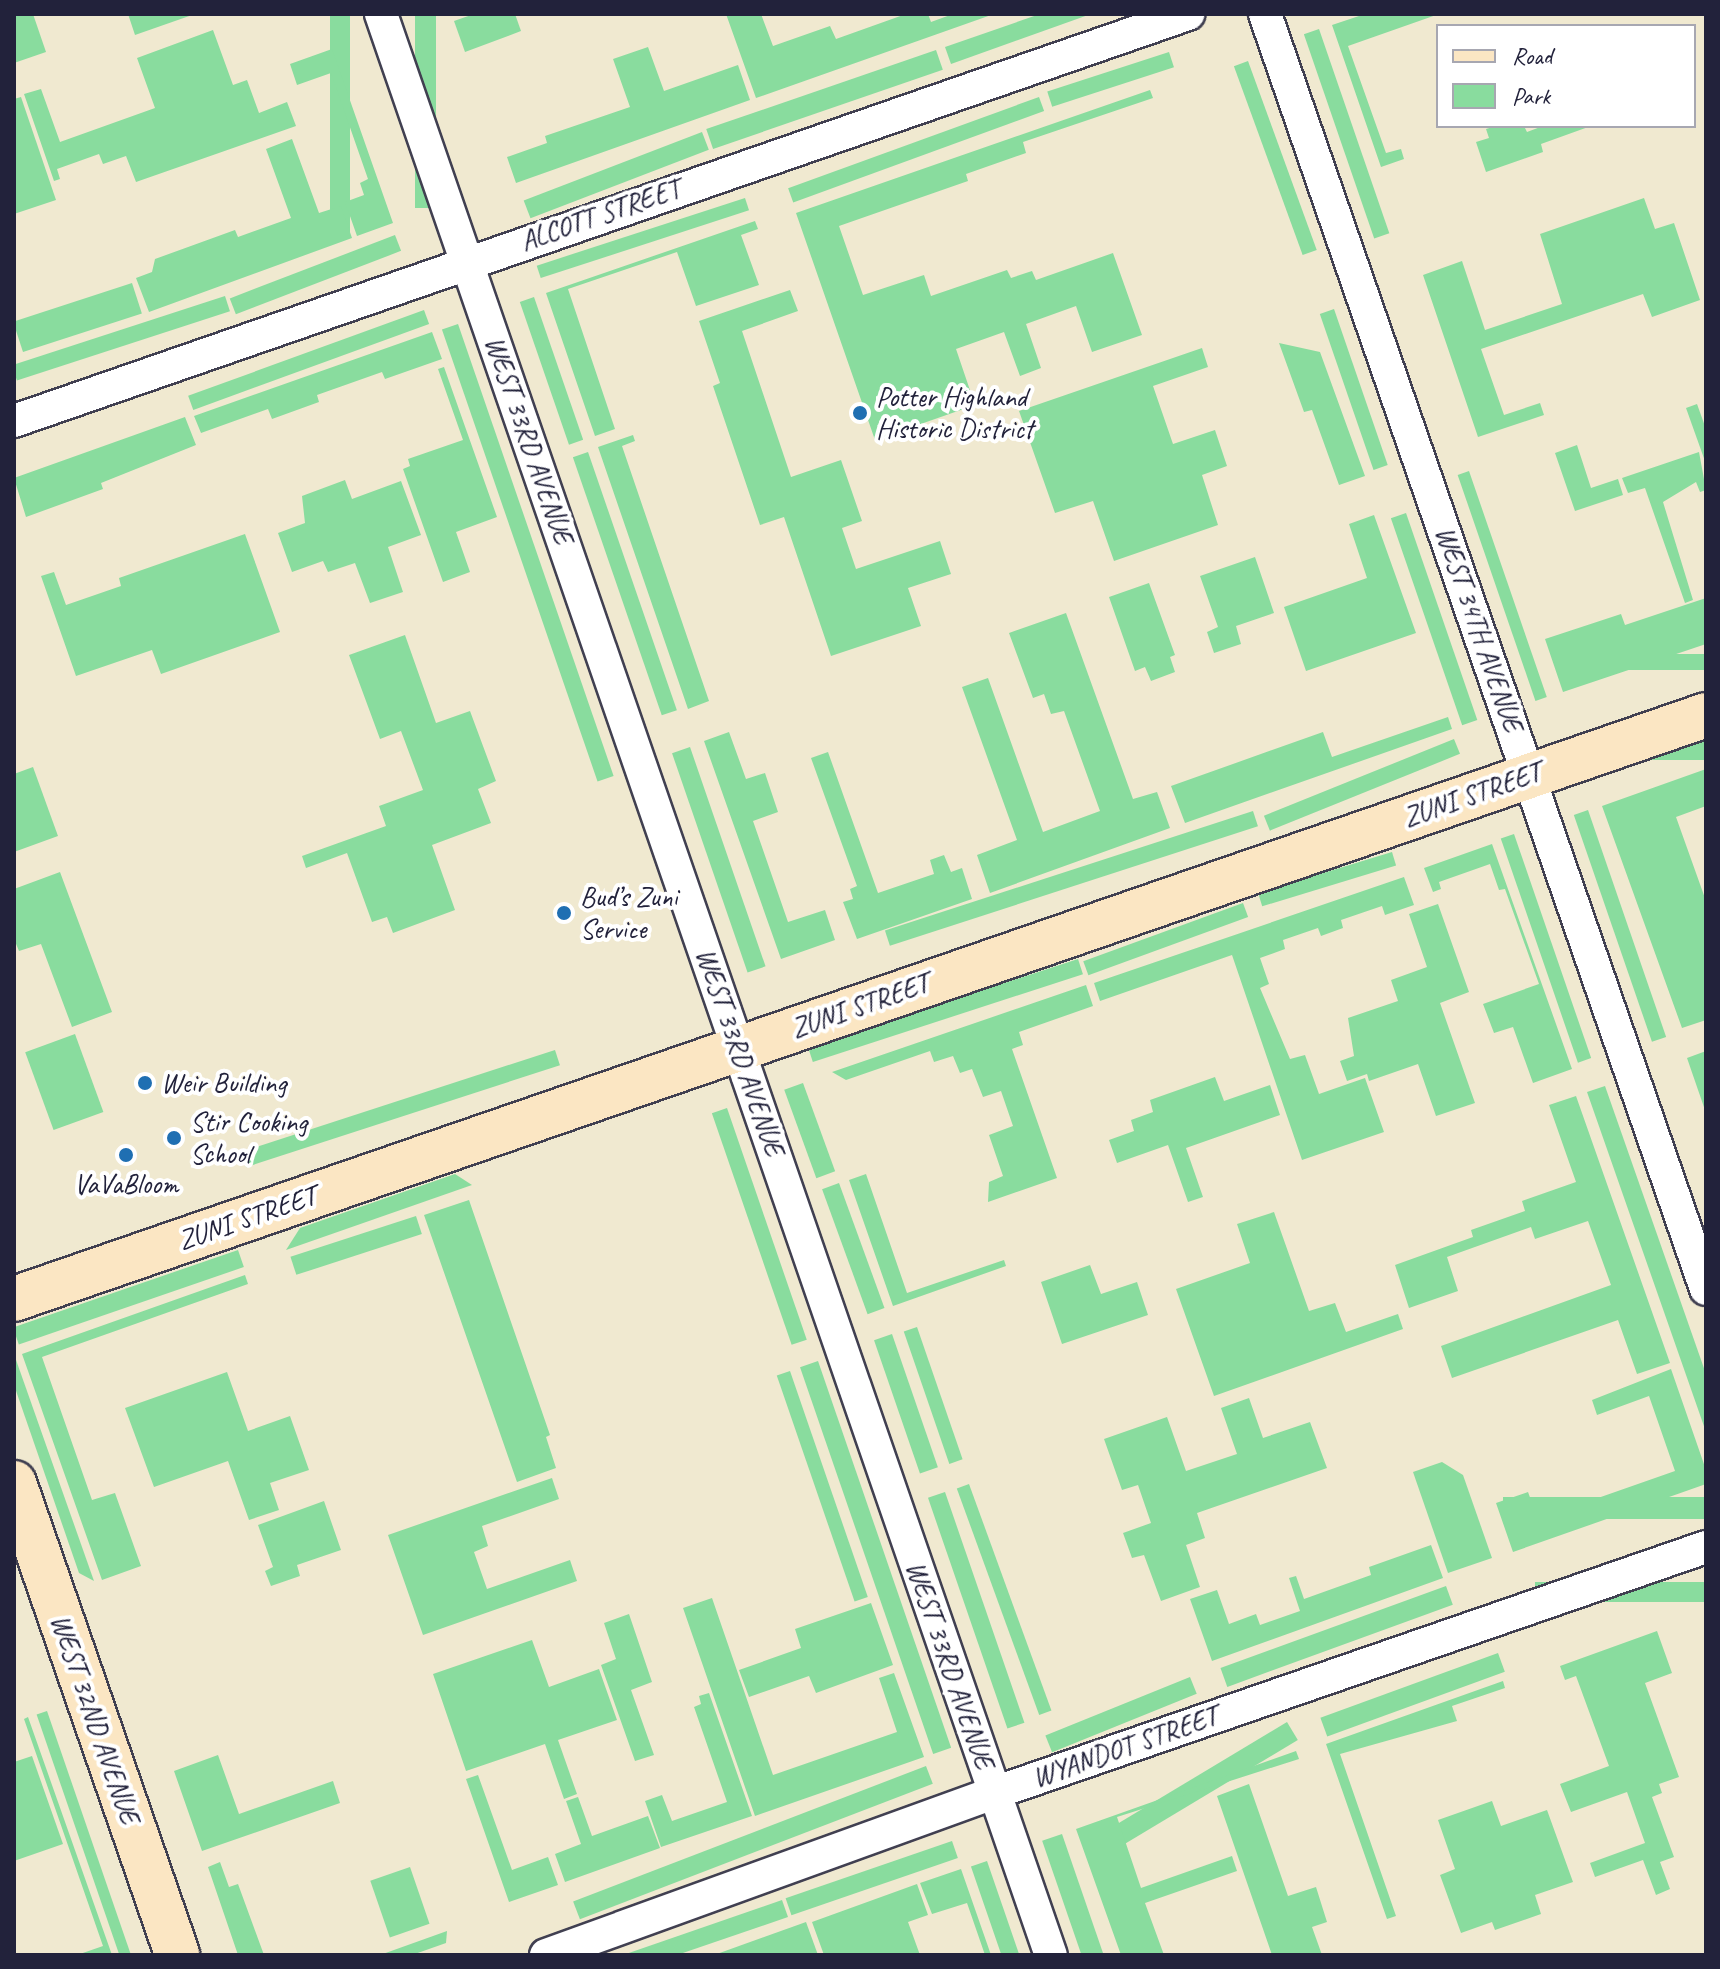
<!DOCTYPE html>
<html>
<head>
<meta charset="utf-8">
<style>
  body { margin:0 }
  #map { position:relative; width:1720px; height:1969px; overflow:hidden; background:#f0e9d0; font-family:Caveat,sans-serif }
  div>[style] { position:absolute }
  .green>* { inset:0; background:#89dc9e; transform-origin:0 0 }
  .roads { filter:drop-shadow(2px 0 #414051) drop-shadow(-2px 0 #414051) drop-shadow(0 2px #414051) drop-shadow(0 -2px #414051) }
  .street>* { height:32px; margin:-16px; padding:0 16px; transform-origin:16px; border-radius:16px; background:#fff }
  .secondary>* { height:44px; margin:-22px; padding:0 22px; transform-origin:22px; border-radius:22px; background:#fbe6c3 }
  .dots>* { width:22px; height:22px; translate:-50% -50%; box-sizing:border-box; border:4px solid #fff; border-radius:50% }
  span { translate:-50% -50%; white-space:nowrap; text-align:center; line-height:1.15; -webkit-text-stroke:8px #fff; paint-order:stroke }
  .street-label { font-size:28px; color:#22223b }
  .poi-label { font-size:28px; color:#22223b }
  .left { translate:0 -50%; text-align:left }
  .frame { position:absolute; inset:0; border:16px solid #22223b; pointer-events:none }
  .legend { position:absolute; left:1436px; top:24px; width:260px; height:104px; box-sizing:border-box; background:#fff; border:2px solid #a7a7b1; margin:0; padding:10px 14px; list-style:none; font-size:24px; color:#22223b }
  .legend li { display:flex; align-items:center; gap:16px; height:40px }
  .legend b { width:40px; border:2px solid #a7a7b1 }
</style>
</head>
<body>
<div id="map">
  <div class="green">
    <div style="clip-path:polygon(14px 14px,33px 14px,46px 52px,14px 63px)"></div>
    <div style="clip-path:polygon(128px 14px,195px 14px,135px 35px)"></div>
    <div style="left:330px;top:14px;width:20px;height:219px"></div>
    <div style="left:415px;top:14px;width:21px;height:194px"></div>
    <div style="clip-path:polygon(474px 14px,515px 14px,521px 31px,465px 52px,454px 21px)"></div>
    <div style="clip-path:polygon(726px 14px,761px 14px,773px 46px,830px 26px,836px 39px,906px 14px,928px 14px,931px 22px,953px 14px,994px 14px,756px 98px)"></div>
    <div style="clip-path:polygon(1040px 14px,1091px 14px,951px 64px,945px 47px)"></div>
    <div style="clip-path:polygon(1365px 14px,1439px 14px,1348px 46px,1386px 153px,1401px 149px,1404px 159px,1381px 167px,1332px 25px)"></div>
    <div style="left:1319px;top:29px;width:216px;height:16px;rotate:71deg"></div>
    <div style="clip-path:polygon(213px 30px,233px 85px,247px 80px,259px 113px,287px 102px,296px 126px,136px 182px,126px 156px,103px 164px,99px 154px,57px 169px,60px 179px,54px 181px,24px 94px,41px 89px,60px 142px,155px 108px,137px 58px)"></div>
    <div style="clip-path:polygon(648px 47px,664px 91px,738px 65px,750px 100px,516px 183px,507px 157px,547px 143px,545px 136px,630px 107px,613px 59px)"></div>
    <div style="clip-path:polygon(332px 49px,393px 223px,357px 236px,345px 202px,364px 195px,360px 183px,368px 179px,331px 73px,297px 85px,290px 64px)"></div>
    <div style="left:936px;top:50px;width:21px;height:243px;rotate:71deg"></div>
    <div style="left:1169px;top:52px;width:16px;height:128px;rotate:72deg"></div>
    <div style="left:1248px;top:61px;width:201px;height:15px;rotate:70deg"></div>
    <div style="clip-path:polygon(1150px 90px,1153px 98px,1023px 142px,1026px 153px,966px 174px,968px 181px,839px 226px,863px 295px,924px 275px,931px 296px,1007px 270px,1011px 278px,1032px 271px,1036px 280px,1113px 253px,1142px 335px,1092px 352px,1076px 306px,1026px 324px,1041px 368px,1020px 376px,1004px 332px,956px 349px,975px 405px,875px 440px,796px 213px)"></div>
    <div style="clip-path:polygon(21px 97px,56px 200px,14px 214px,14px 99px)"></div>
    <div style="left:1039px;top:97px;width:15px;height:267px;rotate:70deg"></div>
    <div style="clip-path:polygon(1496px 126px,1524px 126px,1527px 132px,1543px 126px,1591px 126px,1541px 144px,1543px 152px,1486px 172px,1476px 142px,1489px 138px,1486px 129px)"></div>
    <div style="left:702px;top:132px;width:19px;height:191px;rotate:69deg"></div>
    <div style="clip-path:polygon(292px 139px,319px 213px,341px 206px,352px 238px,149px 312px,136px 278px,152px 272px,155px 259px,235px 230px,238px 237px,291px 218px,266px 149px)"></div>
    <div style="left:745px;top:198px;width:13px;height:219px;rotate:72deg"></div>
    <div style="clip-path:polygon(1644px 198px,1655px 229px,1674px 223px,1700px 300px,1652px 317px,1643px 294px,1481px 349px,1504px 415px,1540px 403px,1544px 415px,1478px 437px,1423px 275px,1462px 261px,1485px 330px,1562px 304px,1540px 234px)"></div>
    <div style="clip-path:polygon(755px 221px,758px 229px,741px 235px,759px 285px,696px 306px,677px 252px,568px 289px,615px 429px,595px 436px,546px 293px)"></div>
    <div style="left:395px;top:235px;width:17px;height:177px;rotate:69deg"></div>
    <div style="left:132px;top:283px;width:32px;height:125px;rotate:72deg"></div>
    <div style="clip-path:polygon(790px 290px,798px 311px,742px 331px,791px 477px,841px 460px,862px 521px,842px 528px,856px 569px,940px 541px,951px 574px,908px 588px,921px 626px,831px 656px,784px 517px,760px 525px,713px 386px,720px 383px,699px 321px)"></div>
    <div style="left:225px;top:296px;width:16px;height:224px;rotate:72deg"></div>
    <div style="left:534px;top:297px;width:151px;height:15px;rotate:71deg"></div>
    <div style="left:1334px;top:309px;width:165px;height:15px;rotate:71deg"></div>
    <div style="left:424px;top:310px;width:15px;height:251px;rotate:70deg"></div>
    <div style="left:458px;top:324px;width:478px;height:17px;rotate:71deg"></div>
    <div style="clip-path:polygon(432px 332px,442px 359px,385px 379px,382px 372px,317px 395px,319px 402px,272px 419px,268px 409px,201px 433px,194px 416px)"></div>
    <div style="clip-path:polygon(1279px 343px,1320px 352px,1365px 476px,1339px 485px,1312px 410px,1304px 412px)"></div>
    <div style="clip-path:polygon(1202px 348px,1208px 367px,1153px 386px,1173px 444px,1215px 430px,1227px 466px,1202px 475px,1218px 525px,1114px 561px,1093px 501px,1055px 513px,1019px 411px)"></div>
    <div style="clip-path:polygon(444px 367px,497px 517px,456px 532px,470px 572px,443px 582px,403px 469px,410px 466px,408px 459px,463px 440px,438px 369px)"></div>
    <div style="clip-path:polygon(1697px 404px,1706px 429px,1706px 464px,1686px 408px)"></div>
    <div style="clip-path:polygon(185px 417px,196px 445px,101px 483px,103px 489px,26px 517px,14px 478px)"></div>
    <div style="clip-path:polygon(633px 435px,635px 441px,622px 446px,709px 701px,688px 709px,598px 447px)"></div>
    <div style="clip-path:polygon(1577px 445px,1591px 488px,1618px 479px,1623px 495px,1575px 511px,1555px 453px)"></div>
    <div style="left:588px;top:452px;width:273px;height:16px;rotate:71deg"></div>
    <div style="clip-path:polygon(1699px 452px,1706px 490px,1700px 492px,1696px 482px,1663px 502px,1693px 600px,1685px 603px,1645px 488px,1628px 493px,1622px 478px)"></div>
    <div style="left:1469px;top:471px;width:239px;height:12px;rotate:71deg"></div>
    <div style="clip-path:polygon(345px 480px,352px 499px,401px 481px,421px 535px,388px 547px,403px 592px,370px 603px,355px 563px,328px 572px,323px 561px,292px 572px,278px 533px,305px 523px,302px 496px)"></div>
    <div style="left:1406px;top:513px;width:219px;height:16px;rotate:71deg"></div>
    <div style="clip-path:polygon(1374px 515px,1416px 633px,1306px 671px,1284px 607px,1367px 578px,1349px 524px)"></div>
    <div style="clip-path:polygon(245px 534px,280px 632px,161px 674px,152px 650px,76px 676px,41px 576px,54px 572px,66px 605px,121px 586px,119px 578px)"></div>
    <div style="clip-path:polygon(1255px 557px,1274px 613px,1236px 626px,1241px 644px,1214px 653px,1207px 632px,1218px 627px,1200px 576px)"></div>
    <div style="clip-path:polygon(1149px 583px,1175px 655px,1170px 657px,1175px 672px,1151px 681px,1145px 667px,1135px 671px,1109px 597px)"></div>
    <div style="clip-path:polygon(1706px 598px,1706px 644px,1563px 692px,1545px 639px,1621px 614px,1625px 625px)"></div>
    <div style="clip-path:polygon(1066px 613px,1133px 799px,1157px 792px,1170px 828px,990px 893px,977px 855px,1017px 840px,962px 687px,988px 678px,1043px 832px,1100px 811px,1064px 711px,1051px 714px,1044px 694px,1033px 698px,1009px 633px)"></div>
    <div style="clip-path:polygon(405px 635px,436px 723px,470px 711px,496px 781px,478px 789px,491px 823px,432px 845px,455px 910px,393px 933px,387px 917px,372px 922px,347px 853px,306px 868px,302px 856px,386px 826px,379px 806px,423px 790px,401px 731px,380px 739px,349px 655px)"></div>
    <div style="left:1706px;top:654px;width:16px;height:148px;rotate:90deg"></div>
    <div style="clip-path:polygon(1448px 717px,1452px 729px,1185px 823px,1171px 786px,1323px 732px,1332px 757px)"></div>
    <div style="clip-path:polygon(729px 732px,746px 779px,765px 773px,778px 812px,753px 821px,788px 922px,825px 910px,835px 940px,781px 959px,704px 741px)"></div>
    <div style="left:1454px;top:739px;width:16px;height:205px;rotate:68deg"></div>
    <div style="left:1706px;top:739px;width:21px;height:120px;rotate:90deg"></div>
    <div style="left:690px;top:747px;width:232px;height:19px;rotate:71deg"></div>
    <div style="clip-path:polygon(828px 752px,878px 893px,934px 874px,930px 860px,944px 855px,951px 872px,962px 868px,972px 899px,857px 939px,843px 902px,853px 899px,850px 889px,857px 886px,811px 758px)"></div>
    <div style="clip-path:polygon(33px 767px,58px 836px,14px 852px,14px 774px)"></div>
    <div style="clip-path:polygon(1706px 769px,1706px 806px,1676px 817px,1706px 901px,1706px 1020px,1682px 1028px,1602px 806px)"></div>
    <div style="left:1588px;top:810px;width:240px;height:15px;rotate:71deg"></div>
    <div style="left:1253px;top:811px;width:16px;height:387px;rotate:72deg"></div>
    <div style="left:1514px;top:834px;width:237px;height:14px;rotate:71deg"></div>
    <div style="clip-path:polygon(1492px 844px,1572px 1069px,1533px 1083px,1513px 1027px,1494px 1033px,1483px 1004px,1539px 984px,1505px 889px,1499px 890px,1490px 864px,1439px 882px,1441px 889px,1433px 892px,1424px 868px)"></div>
    <div style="left:1392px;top:852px;width:14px;height:140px;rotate:73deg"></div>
    <div style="clip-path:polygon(60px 872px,112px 1012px,72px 1027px,41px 944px,19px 951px,14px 939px,14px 889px)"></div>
    <div style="clip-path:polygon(1404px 877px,1414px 905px,1385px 915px,1382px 906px,1341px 920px,1343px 928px,1321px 936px,1318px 928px,1283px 940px,1285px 949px,1260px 958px,1269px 984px,1260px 988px,1290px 1059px,1305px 1055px,1319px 1094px,1365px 1078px,1384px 1132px,1302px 1160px,1232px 955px,1100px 1001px,1094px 983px)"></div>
    <div style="left:1243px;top:903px;width:15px;height:170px;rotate:70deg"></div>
    <div style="clip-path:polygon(1438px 904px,1469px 992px,1440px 1003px,1475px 1103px,1436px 1116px,1418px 1064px,1369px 1081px,1367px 1074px,1347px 1081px,1340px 1061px,1354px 1056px,1348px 1018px,1398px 1001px,1391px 980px,1427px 967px,1409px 914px)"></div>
    <div style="left:1078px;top:959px;width:16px;height:284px;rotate:72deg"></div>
    <div style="clip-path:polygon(1086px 985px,1093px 1006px,1019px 1032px,1023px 1045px,1012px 1049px,1057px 1178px,988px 1202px,989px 1182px,1003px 1176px,989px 1135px,1013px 1126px,1001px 1091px,983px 1097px,972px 1069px,960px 1073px,953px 1056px,934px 1062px,930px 1051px,846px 1080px,832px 1072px)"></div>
    <div style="left:75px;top:1034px;width:83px;height:53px;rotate:70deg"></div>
    <div style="left:555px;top:1050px;width:16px;height:330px;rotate:72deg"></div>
    <div style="clip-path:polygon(1706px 1051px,1706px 1113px,1687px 1058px)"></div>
    <div style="clip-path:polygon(1215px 1077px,1224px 1101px,1270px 1085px,1280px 1115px,1186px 1148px,1203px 1197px,1188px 1202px,1168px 1145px,1117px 1163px,1109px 1140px,1134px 1131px,1131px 1120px,1153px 1112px,1150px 1100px)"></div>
    <div style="left:803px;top:1083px;width:94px;height:20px;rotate:70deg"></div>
    <div style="clip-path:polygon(1605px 1086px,1706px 1374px,1706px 1432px,1587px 1092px)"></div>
    <div style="clip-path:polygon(1576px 1096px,1670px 1363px,1637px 1374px,1618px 1320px,1452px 1378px,1441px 1346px,1611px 1285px,1588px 1221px,1535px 1239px,1531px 1227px,1447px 1257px,1458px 1291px,1409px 1308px,1395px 1265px,1473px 1237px,1471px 1230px,1525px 1211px,1522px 1201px,1576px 1182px,1549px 1105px)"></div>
    <div style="left:727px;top:1108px;width:245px;height:16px;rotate:71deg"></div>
    <div style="clip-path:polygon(455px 1174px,472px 1185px,286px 1250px,300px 1228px)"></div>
    <div style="clip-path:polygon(866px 1174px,907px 1293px,1004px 1260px,1006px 1266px,893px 1306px,849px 1180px)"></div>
    <div style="left:839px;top:1183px;width:133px;height:18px;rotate:70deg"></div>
    <div style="clip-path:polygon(469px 1200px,550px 1435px,546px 1437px,556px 1468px,517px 1482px,424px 1215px)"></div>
    <div style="clip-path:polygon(1274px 1212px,1309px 1311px,1335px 1303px,1346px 1332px,1398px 1314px,1403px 1329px,1214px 1396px,1176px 1289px,1250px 1263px,1237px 1224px)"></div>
    <div style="left:416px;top:1216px;width:19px;height:132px;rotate:72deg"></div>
    <div style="left:238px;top:1250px;width:18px;height:238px;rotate:71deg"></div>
    <div style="clip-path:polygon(1090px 1265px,1101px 1294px,1137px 1282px,1148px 1315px,1062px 1344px,1041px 1282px)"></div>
    <div style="clip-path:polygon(245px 1275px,248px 1284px,42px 1357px,92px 1500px,115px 1493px,141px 1566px,102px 1580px,22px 1354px)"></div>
    <div style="left:917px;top:1327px;width:140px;height:14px;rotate:71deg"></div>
    <div style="left:892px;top:1334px;width:141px;height:19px;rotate:71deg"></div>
    <div style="clip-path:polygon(14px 1358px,15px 1357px,94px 1581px,79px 1573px,14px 1385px)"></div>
    <div style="left:818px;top:1361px;width:409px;height:19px;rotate:71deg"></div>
    <div style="clip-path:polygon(1671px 1369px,1706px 1470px,1706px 1484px,1513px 1552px,1496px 1503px,1528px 1492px,1538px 1519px,1675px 1471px,1649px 1396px,1597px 1415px,1592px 1400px)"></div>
    <div style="left:790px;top:1371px;width:239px;height:14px;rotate:71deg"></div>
    <div style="clip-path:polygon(227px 1372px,248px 1431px,290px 1416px,309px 1470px,270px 1483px,279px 1510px,249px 1520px,228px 1461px,154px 1487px,125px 1408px)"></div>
    <div style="clip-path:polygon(1249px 1398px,1263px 1438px,1310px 1422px,1327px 1468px,1197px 1513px,1205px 1538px,1186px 1545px,1200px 1587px,1161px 1601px,1144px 1555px,1132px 1558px,1123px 1533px,1151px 1523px,1138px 1485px,1122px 1490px,1104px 1439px,1167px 1417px,1186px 1471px,1237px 1454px,1221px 1408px)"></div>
    <div style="clip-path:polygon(1442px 1462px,1463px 1475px,1492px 1558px,1448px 1573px,1413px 1472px)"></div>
    <div style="clip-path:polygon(552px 1478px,559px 1499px,482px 1526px,488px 1546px,474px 1552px,487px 1589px,570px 1560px,577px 1581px,423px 1635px,388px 1535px)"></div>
    <div style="left:969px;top:1484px;width:241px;height:13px;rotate:70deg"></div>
    <div style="left:945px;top:1492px;width:244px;height:18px;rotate:71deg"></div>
    <div style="left:1706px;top:1497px;width:22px;height:203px;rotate:90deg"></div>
    <div style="clip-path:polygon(324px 1501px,341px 1550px,297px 1565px,300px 1576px,271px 1586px,265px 1571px,273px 1567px,258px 1525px)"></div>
    <div style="clip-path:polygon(1431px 1545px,1443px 1578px,1212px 1661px,1190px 1599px,1217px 1590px,1229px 1624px,1256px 1614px,1260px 1625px,1300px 1611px,1289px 1578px,1296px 1576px,1304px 1599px,1371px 1575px,1369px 1567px)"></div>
    <div style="left:1706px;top:1582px;width:20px;height:171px;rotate:90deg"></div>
    <div style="left:1446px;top:1586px;width:20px;height:240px;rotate:70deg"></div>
    <div style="clip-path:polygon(712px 1598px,773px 1775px,897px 1732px,879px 1678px,894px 1673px,924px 1757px,755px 1816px,683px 1608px)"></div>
    <div style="clip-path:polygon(871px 1603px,893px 1665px,816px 1693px,809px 1676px,749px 1697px,739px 1670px,801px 1648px,795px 1629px)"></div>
    <div style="clip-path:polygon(629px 1614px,652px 1682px,631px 1690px,654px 1755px,635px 1761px,601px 1665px,616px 1659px,604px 1623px)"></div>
    <div style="clip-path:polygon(1657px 1631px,1672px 1673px,1645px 1683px,1679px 1777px,1659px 1784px,1662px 1793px,1652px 1797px,1674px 1857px,1660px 1862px,1670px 1889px,1656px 1895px,1643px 1860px,1595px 1877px,1590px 1863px,1645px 1843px,1627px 1792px,1571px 1812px,1560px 1784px,1609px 1766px,1576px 1676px,1565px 1680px,1560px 1666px)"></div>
    <div style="clip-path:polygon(532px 1640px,549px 1687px,599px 1669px,617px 1720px,558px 1740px,577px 1794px,564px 1799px,545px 1744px,466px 1771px,433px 1674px)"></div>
    <div style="left:1498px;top:1653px;width:20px;height:189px;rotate:70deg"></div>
    <div style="left:1190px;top:1677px;width:18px;height:156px;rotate:68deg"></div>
    <div style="clip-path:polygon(1503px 1681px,1505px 1688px,1452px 1706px,1457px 1721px,1340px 1754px,1396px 1916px,1387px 1919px,1326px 1744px)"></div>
    <div style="clip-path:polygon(709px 1693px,752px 1816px,661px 1847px,645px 1801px,662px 1795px,672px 1821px,727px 1802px,694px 1707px,701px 1704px,699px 1696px)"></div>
    <div style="left:47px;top:1711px;width:259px;height:11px;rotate:71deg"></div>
    <div style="clip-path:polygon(28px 1717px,112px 1955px,77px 1955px,103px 1946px,24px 1719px)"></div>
    <div style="left:1287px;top:1722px;width:21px;height:238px;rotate:59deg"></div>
    <div style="clip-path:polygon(1296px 1751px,1299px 1759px,1117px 1817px,1141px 1888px,1232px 1856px,1237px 1871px,1145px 1903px,1164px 1955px,1121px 1955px,1076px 1829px)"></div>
    <div style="clip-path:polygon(218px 1755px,239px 1814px,333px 1781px,340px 1803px,202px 1851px,174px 1771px)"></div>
    <div style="clip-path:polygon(32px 1756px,63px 1844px,14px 1861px,14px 1762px)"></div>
    <div style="left:926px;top:1766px;width:19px;height:378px;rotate:69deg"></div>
    <div style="clip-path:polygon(478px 1775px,512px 1870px,548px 1857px,558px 1885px,509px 1902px,466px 1779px)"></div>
    <div style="clip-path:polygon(1249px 1784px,1288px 1896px,1316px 1887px,1327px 1922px,1312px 1927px,1322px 1955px,1272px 1955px,1217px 1796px)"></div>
    <div style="clip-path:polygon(578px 1797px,592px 1836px,648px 1816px,660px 1848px,565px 1882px,555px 1854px,581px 1844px,566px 1801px)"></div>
    <div style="clip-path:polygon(1492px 1801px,1501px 1826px,1547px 1810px,1573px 1882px,1535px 1895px,1541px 1914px,1495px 1930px,1492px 1922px,1461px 1933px,1440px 1875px,1455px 1869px,1438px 1820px)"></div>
    <div style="left:1062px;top:1834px;width:128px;height:21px;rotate:71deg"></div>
    <div style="left:952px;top:1841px;width:18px;height:176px;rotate:71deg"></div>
    <div style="left:987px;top:1861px;width:100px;height:17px;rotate:71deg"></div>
    <div style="clip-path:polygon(220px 1862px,229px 1887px,238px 1884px,264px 1955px,238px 1955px,208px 1867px)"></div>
    <div style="left:410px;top:1867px;width:60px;height:42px;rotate:71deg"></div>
    <div style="clip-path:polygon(961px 1869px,991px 1955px,985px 1955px,967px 1903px,932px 1914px,920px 1883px)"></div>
    <div style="clip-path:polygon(917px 1884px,928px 1915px,908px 1922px,920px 1955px,824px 1955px,812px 1922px)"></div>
    <div style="clip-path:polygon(782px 1900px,788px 1917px,677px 1955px,623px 1955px)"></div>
    <div style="clip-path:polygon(806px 1922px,818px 1955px,714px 1955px)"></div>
    <div style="clip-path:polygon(447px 1931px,446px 1943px,412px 1955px,380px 1955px)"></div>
  </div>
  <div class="roads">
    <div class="street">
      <div style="left:381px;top:14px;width:2053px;rotate:70.96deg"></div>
      <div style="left:1265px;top:14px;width:1349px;rotate:70.92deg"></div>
      <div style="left:14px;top:421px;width:1243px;rotate:-19.12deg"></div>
      <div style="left:546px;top:1955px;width:476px;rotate:-19.9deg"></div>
      <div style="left:994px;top:1793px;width:753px;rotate:-19.06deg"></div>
    </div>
    <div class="secondary">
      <div style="left:14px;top:1299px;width:1790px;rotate:-19.04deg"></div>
      <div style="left:14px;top:1483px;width:499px;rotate:70.9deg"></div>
    </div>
  </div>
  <div class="dots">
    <div style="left:860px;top:413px;background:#1f6fb2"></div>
    <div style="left:564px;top:913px;background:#1f6fb2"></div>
    <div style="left:145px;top:1083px;background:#1f6fb2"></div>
    <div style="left:174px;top:1138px;background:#1f6fb2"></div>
    <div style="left:126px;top:1155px;background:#1f6fb2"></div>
  </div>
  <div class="street-label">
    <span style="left:600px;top:215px;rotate:-19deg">ALCOTT STREET</span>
    <span style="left:529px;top:440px;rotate:71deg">WEST 33RD AVENUE</span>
    <span style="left:1479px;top:629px;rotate:71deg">WEST 34TH AVENUE</span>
    <span style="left:1472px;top:795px;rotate:-19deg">ZUNI STREET</span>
    <span style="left:860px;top:1006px;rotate:-19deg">ZUNI STREET</span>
    <span style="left:740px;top:1052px;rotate:71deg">WEST 33RD AVENUE</span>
    <span style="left:247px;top:1218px;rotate:-19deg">ZUNI STREET</span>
    <span style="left:950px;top:1665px;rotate:71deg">WEST 33RD AVENUE</span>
    <span style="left:95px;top:1719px;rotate:71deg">WEST 32ND AVENUE</span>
    <span style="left:1125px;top:1747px;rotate:-19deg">WYANDOT STREET</span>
  </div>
  <div class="poi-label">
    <span class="left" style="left:876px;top:413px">Potter Highland<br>Historic District</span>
    <span class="left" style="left:580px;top:913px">Bud’s Zuni<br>Service</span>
    <span class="left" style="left:161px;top:1083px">Weir Building</span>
    <span class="left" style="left:190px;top:1138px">Stir Cooking<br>School</span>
    <span style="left:126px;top:1184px">VaVaBloom</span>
  </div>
  <div class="frame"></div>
  <ul class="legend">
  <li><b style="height:10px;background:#fbe6c3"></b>Road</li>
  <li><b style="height:22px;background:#89dc9e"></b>Park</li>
  </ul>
</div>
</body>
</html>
